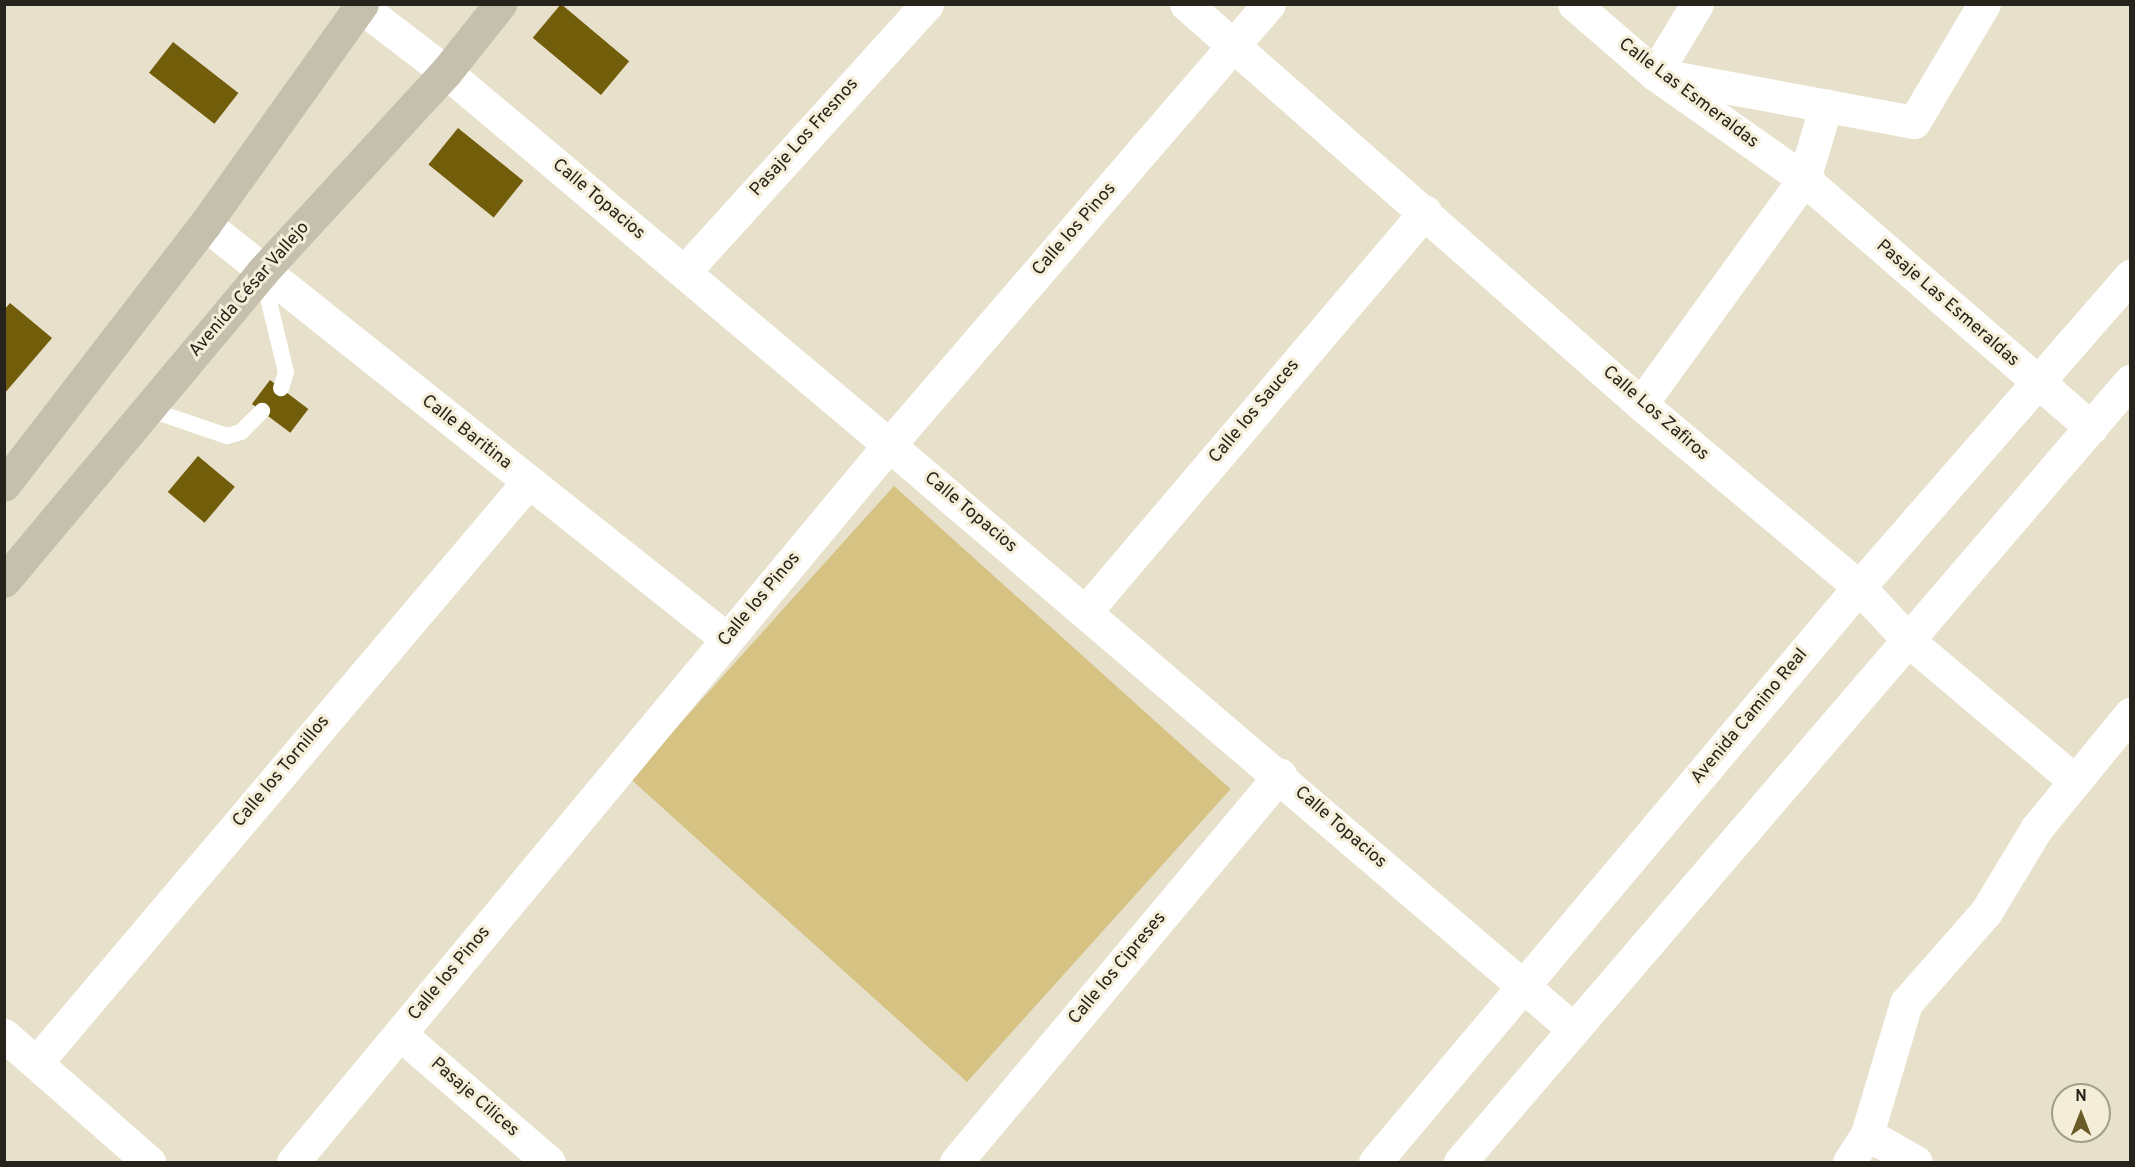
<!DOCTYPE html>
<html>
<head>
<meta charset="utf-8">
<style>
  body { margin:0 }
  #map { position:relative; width:2135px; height:1167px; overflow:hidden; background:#e7e0ca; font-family:Overpass,sans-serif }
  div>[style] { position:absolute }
  .green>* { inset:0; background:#d6c283; transform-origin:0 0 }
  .building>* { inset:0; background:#725d0b; transform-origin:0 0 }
  .service>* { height:16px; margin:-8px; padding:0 8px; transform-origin:8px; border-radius:8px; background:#fff }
  .minor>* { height:33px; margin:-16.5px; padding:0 16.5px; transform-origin:16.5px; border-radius:16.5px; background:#fff }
  .tertiary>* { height:33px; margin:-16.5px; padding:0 16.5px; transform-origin:16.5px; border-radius:16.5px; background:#fff }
  .secondary>* { height:33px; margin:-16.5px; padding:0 16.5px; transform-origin:16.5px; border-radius:16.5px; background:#c5c0ae }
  span { translate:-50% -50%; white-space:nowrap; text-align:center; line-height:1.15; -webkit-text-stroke:6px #f4edd7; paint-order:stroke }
  .street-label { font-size:18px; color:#25231b }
  .frame { position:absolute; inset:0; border:6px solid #25231b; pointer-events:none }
  .north { position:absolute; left:2051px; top:1083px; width:60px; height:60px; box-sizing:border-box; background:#f4edd7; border:2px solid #a19c8c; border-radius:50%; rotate:0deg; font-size:16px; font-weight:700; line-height:24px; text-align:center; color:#25231b }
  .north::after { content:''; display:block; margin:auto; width:21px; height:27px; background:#6a5b28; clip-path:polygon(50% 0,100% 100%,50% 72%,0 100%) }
</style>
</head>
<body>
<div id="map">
  <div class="green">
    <div style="left:894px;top:486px;width:453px;height:394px;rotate:42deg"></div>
  </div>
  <div class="building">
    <div style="left:561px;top:4px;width:89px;height:44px;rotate:40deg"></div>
    <div style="left:173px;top:42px;width:83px;height:39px;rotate:38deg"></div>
    <div style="left:458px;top:128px;width:84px;height:47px;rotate:39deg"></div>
    <div style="clip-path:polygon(10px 303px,52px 338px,4px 394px,4px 310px)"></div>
    <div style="left:270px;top:380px;width:48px;height:30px;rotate:37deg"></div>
    <div style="left:198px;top:456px;width:48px;height:47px;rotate:40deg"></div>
  </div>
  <div class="service">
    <div style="left:262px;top:273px;width:102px;rotate:76.4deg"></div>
    <div style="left:286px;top:372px;width:17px;rotate:107deg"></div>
    <div style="left:148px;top:409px;width:83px;rotate:18.9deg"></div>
    <div style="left:227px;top:436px;width:15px;rotate:-16deg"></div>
    <div style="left:241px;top:432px;width:30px;rotate:-45deg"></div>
  </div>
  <div class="minor">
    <div style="left:1186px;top:4px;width:606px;rotate:41.32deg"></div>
    <div style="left:1641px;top:404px;width:285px;rotate:40deg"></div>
    <div style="left:1859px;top:587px;width:75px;rotate:47.2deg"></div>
    <div style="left:1910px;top:642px;width:216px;rotate:40.1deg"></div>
    <div style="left:1574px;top:4px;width:107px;rotate:40.8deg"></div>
    <div style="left:1655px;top:74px;width:182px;rotate:35.2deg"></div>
    <div style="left:1804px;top:179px;width:380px;rotate:40.9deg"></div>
    <div style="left:1697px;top:4px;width:82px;rotate:121deg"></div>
    <div style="left:1655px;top:74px;width:263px;rotate:10.5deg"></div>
    <div style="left:1914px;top:122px;width:137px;rotate:-59.3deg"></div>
    <div style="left:361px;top:7px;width:107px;rotate:37.4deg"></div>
    <div style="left:446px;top:72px;width:579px;rotate:40.1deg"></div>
    <div style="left:889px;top:445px;width:898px;rotate:40.48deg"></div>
    <div style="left:205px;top:224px;width:667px;rotate:38.49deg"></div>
    <div style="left:684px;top:272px;width:362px;rotate:-47.8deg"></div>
    <div style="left:1641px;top:404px;width:278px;rotate:-54.1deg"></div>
    <div style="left:1804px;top:179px;width:77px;rotate:-73.4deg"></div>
    <div style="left:1086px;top:611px;width:524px;rotate:-49.65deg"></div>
    <div style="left:400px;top:1034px;width:196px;rotate:40.7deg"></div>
    <div style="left:4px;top:1035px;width:193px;rotate:41.2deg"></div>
    <div style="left:36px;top:1063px;width:761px;rotate:-49.74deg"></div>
    <div style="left:1867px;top:1134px;width:56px;rotate:29.7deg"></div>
    <div style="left:293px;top:1162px;width:932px;rotate:-50.27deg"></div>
    <div style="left:889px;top:445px;width:582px;rotate:-49.25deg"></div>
    <div style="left:956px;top:1162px;width:505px;rotate:-50.06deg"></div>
    <div style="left:1849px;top:1162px;width:33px;rotate:-57deg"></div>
    <div style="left:1867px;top:1134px;width:137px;rotate:-73.4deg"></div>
    <div style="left:1906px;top:1003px;width:121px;rotate:-48.7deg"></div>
    <div style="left:1986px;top:912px;width:97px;rotate:-58.9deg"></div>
    <div style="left:2036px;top:829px;width:149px;rotate:-50.7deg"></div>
  </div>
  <div class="tertiary">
    <div style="left:1375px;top:1162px;width:752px;rotate:-49.91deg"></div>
    <div style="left:1859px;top:587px;width:413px;rotate:-48.9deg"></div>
    <div style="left:1460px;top:1162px;width:1029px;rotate:-49.37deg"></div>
  </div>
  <div class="secondary">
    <div style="left:4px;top:485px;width:329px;rotate:-52.4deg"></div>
    <div style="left:205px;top:224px;width:270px;rotate:-54.5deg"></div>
    <div style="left:4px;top:581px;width:403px;rotate:-50.1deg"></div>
    <div style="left:262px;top:272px;width:272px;rotate:-47.4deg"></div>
    <div style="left:446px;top:72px;width:87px;rotate:-51.5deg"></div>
  </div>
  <div class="street-label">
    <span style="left:1688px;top:94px;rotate:37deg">Calle Las Esmeraldas</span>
    <span style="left:805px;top:138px;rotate:-48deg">Pasaje Los Fresnos</span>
    <span style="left:598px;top:200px;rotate:40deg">Calle Topacios</span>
    <span style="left:1075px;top:230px;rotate:-49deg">Calle los Pinos</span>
    <span style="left:250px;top:290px;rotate:-49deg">Avenida César Vallejo</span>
    <span style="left:1947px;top:304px;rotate:41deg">Pasaje Las Esmeraldas</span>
    <span style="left:1255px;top:412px;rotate:-50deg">Calle los Sauces</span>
    <span style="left:1655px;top:414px;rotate:41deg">Calle Los Zafiros</span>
    <span style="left:466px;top:433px;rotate:38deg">Calle Baritina</span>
    <span style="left:970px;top:513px;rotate:40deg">Calle Topacios</span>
    <span style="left:760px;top:600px;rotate:-50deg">Calle los Pinos</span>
    <span style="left:1750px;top:717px;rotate:-50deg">Avenida Camino Real</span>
    <span style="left:282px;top:772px;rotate:-50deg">Calle los Tornillos</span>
    <span style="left:1340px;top:828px;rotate:41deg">Calle Topacios</span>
    <span style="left:1118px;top:969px;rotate:-50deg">Calle los Cipreses</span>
    <span style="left:450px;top:974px;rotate:-50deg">Calle los Pinos</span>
    <span style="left:474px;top:1098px;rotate:41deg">Pasaje Cilices</span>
  </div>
  <div class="frame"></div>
  <div class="north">N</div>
</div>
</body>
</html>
